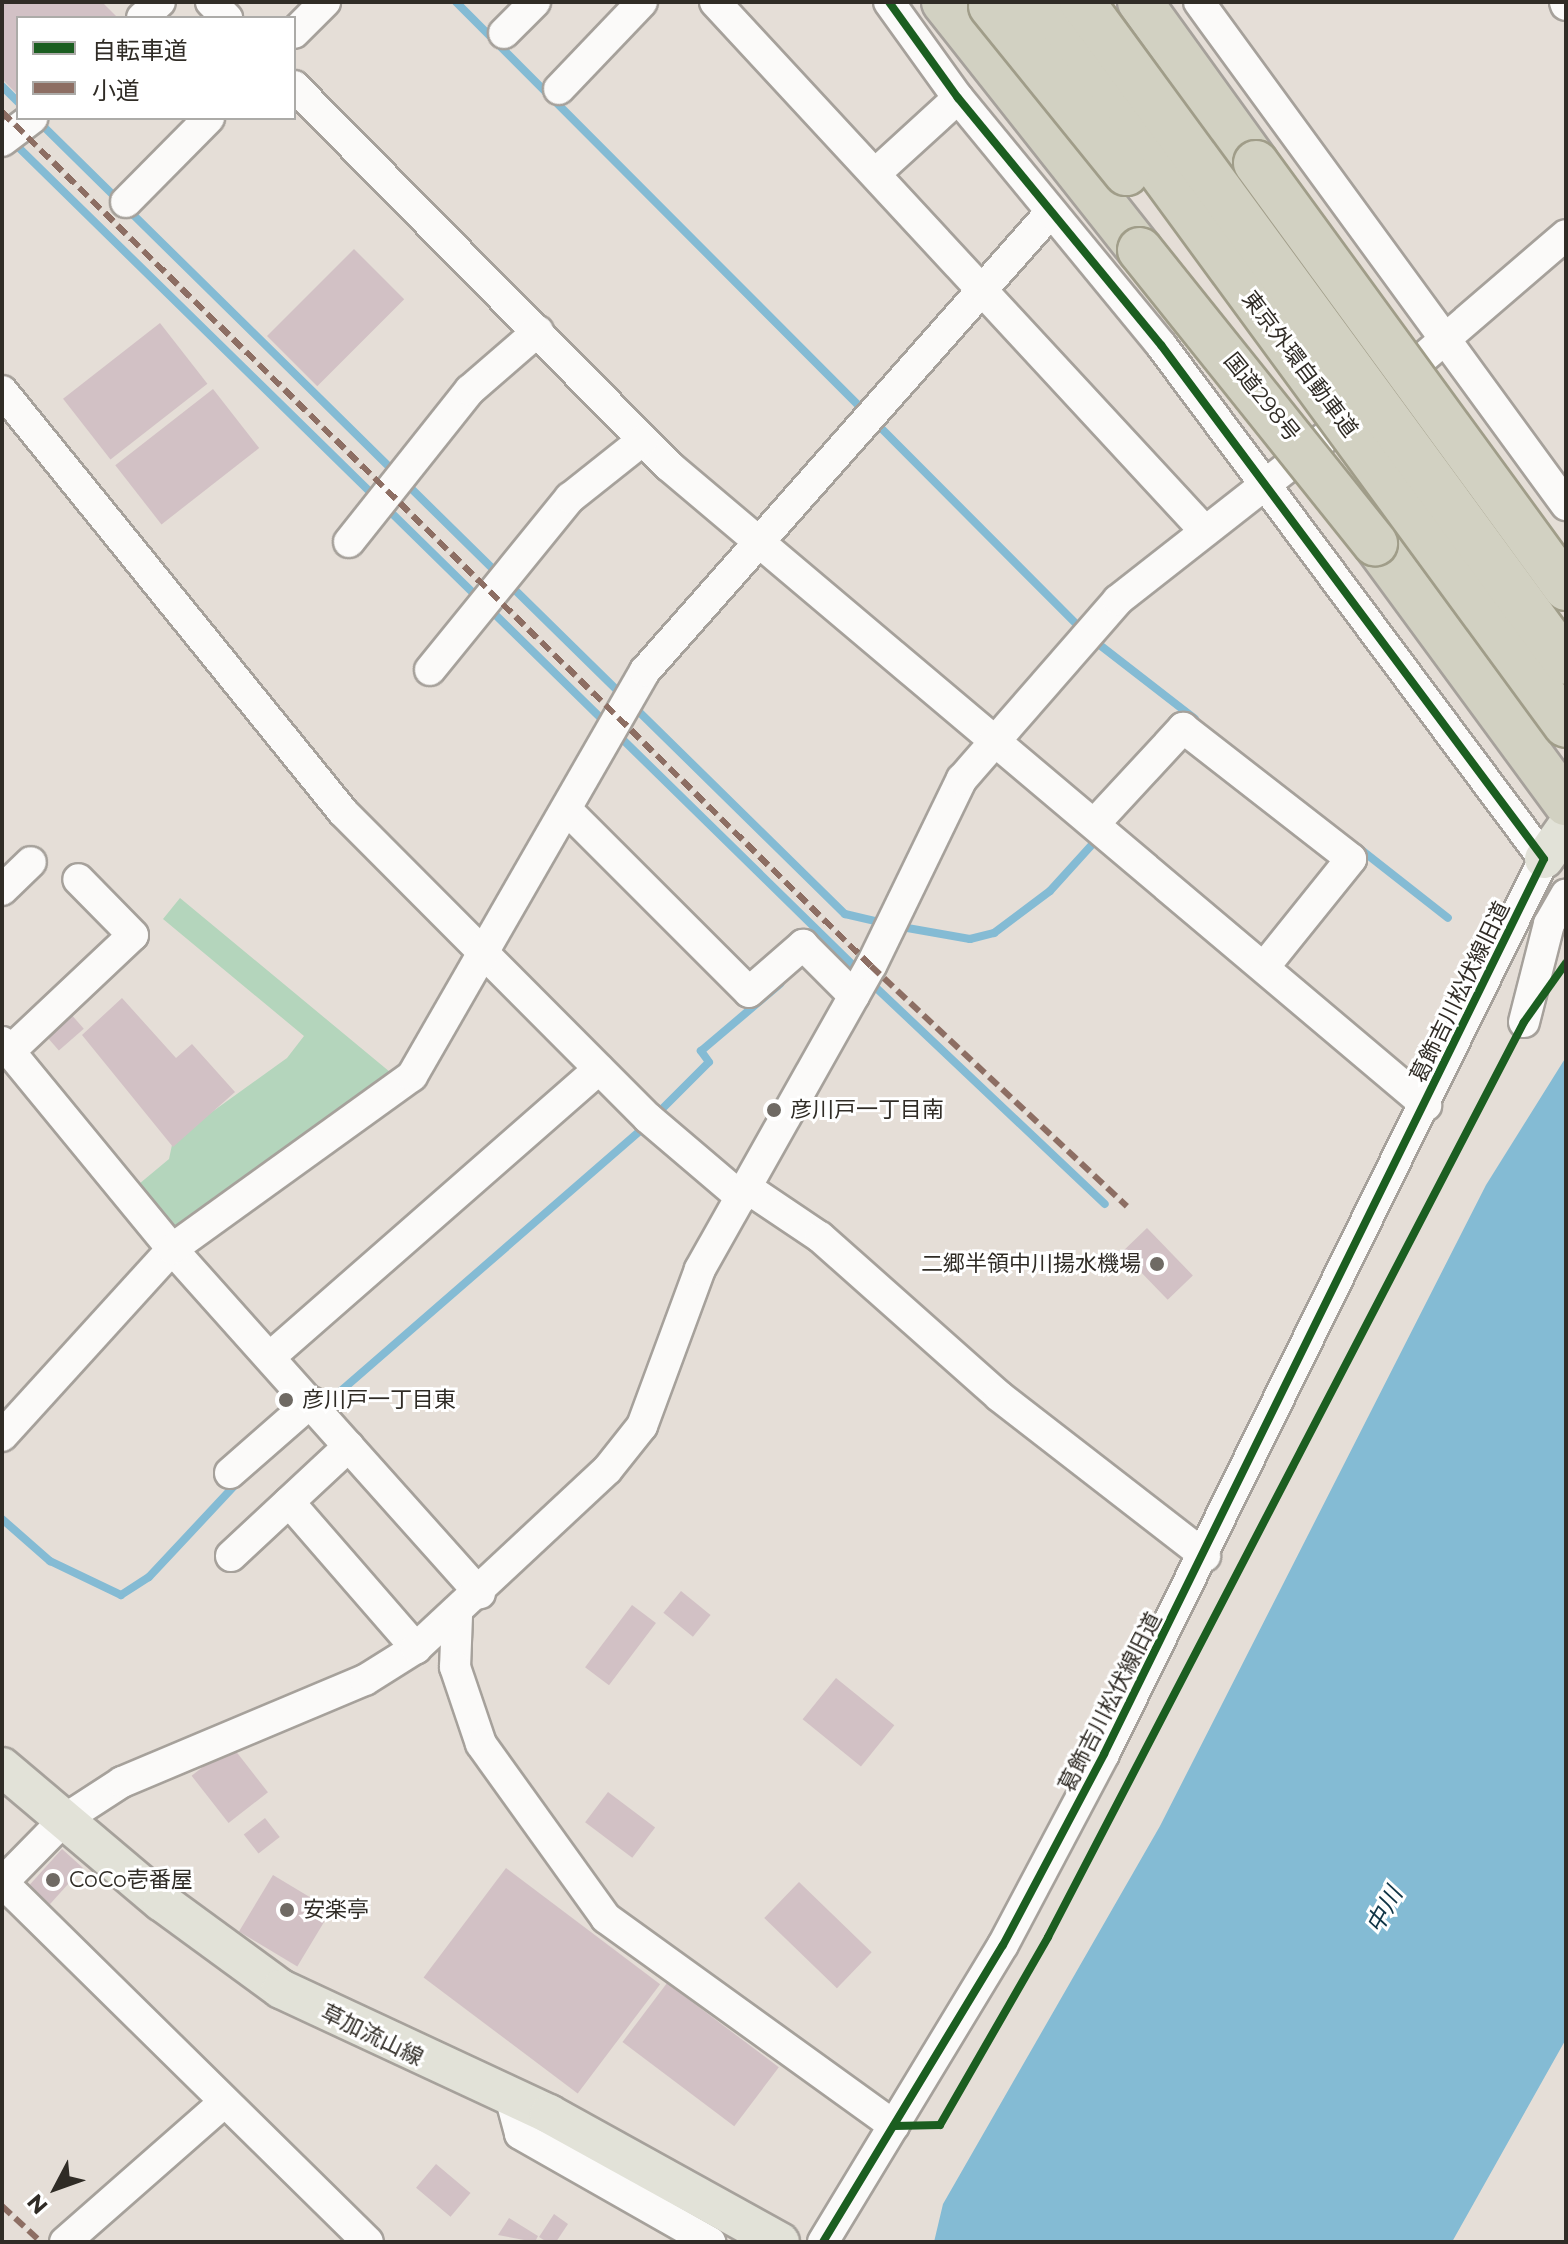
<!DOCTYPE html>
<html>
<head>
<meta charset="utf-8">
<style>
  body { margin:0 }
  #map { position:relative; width:1568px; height:2244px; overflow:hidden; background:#e5ded7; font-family:Montserrat,"Noto Sans JP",sans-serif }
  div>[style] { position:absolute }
  .green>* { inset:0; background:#b4d5bc }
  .water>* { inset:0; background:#84bbd4 }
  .stream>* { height:8px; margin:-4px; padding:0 4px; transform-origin:4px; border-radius:4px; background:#84bbd4 }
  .building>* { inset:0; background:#d2c1c5; transform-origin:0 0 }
  .roads { filter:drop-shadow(2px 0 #a6a19b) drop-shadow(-2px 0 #a6a19b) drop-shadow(0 2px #a6a19b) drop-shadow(0 -2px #a6a19b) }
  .minor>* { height:30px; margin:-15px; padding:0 15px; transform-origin:15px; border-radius:15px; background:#fbfaf9 }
  .major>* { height:38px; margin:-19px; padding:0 19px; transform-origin:19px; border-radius:19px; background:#e2e2d8 }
  .highway>* { height:44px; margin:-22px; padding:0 22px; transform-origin:22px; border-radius:22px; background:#d2d1c2 }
  .bridges { filter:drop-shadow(2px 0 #a09d89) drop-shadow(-2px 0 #a09d89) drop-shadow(0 2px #a09d89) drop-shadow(0 -2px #a09d89) }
  .highway-bridge>* { height:44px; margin:-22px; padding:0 22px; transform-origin:22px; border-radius:22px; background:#d2d1c2 }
  .quiet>* { height:6px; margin-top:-3px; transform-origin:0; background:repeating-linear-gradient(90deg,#8d6e63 0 12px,transparent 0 18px) }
  .cycleway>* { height:8px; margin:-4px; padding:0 4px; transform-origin:4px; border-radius:4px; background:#1b5e20 }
  .dots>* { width:22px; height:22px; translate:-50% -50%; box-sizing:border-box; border:4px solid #fff; border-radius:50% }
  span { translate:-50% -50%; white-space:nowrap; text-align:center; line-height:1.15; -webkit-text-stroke:6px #fff; paint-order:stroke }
  .street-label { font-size:22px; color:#302c26 }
  .poi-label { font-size:22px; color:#302c26 }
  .left { translate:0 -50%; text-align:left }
  .right { translate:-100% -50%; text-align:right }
  .water-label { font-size:24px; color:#0f3445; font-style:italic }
  .frame { position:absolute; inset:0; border:4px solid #302c26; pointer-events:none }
  .legend { position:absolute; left:16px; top:16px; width:280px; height:104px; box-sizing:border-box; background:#fff; border:2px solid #acaba8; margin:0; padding:10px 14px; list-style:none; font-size:24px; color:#302c26 }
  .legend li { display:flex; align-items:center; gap:16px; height:40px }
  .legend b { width:40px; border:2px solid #acaba8 }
  .north { position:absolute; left:16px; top:2148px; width:80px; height:80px; -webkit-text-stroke:6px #fff; paint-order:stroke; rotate:229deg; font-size:22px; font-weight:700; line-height:32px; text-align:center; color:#302c26 }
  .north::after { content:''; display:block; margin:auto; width:28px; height:36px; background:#302c26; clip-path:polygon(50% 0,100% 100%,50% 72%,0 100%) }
</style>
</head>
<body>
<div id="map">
  <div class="green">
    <div style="clip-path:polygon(180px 898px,396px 1077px,187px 1227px,175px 1226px,139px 1184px,169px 1159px,173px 1140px,287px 1058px,304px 1036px,163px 919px)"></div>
  </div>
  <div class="water">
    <div style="clip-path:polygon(1566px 1057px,1566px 2039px,1452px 2242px,934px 2242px,943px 2204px,1160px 1826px,1486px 1185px)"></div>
  </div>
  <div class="stream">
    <div style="left:456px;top:2px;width:579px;rotate:45.07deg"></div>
    <div style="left:2px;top:86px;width:23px;rotate:45deg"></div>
    <div style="left:38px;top:121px;width:647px;rotate:44.56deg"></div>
    <div style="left:13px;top:142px;width:1186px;rotate:44.42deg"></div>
    <div style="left:875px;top:422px;width:293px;rotate:45.1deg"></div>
    <div style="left:509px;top:584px;width:471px;rotate:44.5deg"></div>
    <div style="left:845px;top:914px;width:39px;rotate:13deg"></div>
    <div style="left:1092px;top:639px;width:130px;rotate:37.8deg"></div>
    <div style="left:1355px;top:845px;width:118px;rotate:38.1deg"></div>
    <div style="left:896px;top:926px;width:75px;rotate:10deg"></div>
    <div style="left:970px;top:939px;width:25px;rotate:-14deg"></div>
    <div style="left:994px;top:933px;width:70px;rotate:-36.9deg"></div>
    <div style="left:1050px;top:891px;width:73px;rotate:-47.8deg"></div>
    <div style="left:870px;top:982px;width:323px;rotate:43.4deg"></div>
    <div style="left:320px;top:1409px;width:428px;rotate:-41deg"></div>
    <div style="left:643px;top:1128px;width:93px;rotate:-45deg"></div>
    <div style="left:709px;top:1062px;width:14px;rotate:-126deg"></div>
    <div style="left:701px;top:1051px;width:104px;rotate:-40.3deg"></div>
    <div style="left:2px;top:1519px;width:64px;rotate:41.2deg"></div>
    <div style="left:50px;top:1561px;width:79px;rotate:25.6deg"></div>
    <div style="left:121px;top:1595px;width:33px;rotate:-33deg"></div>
    <div style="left:149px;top:1577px;width:130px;rotate:-46.9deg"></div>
  </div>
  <div class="building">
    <div style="clip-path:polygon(2px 2px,102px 2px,118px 18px,18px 18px,18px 95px,2px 79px)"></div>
    <div style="left:354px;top:249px;width:71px;height:123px;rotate:45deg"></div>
    <div style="left:160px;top:323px;width:77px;height:123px;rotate:52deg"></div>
    <div style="left:213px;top:389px;width:75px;height:124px;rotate:52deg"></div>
    <div style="clip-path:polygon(122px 998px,176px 1058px,192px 1044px,235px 1092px,173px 1147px,82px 1035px)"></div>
    <div style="left:70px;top:1013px;width:21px;height:33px;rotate:49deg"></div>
    <div style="left:1147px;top:1228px;width:66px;height:35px;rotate:46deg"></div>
    <div style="left:681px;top:1591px;width:38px;height:28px;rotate:39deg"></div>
    <div style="left:632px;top:1605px;width:30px;height:78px;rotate:37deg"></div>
    <div style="left:836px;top:1678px;width:75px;height:53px;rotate:39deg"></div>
    <div style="left:231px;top:1745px;width:60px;height:50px;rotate:52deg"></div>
    <div style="left:608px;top:1792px;width:59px;height:38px;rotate:37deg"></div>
    <div style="left:265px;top:1818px;width:24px;height:27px;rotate:52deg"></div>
    <div style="left:62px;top:1849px;width:28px;height:57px;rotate:42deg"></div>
    <div style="left:506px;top:1868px;width:193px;height:137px;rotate:37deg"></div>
    <div style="left:273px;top:1875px;width:68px;height:66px;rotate:31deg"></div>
    <div style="left:799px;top:1882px;width:101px;height:50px;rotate:44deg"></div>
    <div style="left:667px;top:1983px;width:140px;height:74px;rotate:37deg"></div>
    <div style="left:436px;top:2164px;width:45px;height:31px;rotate:40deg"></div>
    <div style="clip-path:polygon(554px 2214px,568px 2224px,556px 2242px,547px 2242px,539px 2237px)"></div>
    <div style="clip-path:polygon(509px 2218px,538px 2236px,535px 2242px,498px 2235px)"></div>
  </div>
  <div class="roads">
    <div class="minor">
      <div style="left:211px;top:2px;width:23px;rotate:45deg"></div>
      <div style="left:715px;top:2px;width:718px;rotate:47.2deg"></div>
      <div style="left:1199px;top:2px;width:623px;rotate:53.88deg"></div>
      <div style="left:1565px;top:2px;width:3px;rotate:72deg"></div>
      <div style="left:142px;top:18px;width:24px;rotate:-42deg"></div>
      <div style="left:294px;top:33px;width:44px;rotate:-45deg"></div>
      <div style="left:504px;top:33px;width:44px;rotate:-45deg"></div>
      <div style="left:294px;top:86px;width:534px;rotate:45.38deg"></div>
      <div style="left:669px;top:466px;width:991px;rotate:40.17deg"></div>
      <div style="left:559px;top:89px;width:120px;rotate:-46.3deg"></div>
      <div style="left:2px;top:141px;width:38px;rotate:-37deg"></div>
      <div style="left:876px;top:173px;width:111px;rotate:-42.4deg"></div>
      <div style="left:126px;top:202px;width:118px;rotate:-45.3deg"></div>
      <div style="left:1395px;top:382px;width:225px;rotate:-40.7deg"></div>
      <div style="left:2px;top:391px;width:542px;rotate:50.99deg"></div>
      <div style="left:343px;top:812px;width:432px;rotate:45.1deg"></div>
      <div style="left:648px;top:1118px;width:123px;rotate:40.4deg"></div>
      <div style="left:349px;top:542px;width:194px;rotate:-51.5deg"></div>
      <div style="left:470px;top:390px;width:90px;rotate:-40.9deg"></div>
      <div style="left:430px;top:670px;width:222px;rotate:-50.9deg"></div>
      <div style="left:570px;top:498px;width:93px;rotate:-38.5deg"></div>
      <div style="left:567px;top:810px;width:257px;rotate:45deg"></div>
      <div style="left:749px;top:992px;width:72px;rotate:-41deg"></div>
      <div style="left:803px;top:945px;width:72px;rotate:45deg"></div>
      <div style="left:1097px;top:821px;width:127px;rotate:-47.2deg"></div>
      <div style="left:1183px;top:728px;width:213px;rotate:37.9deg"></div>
      <div style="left:1351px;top:859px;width:137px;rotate:128.8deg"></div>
      <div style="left:2px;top:890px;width:40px;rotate:-44deg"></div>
      <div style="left:1524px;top:1022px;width:101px;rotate:-75.7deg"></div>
      <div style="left:1549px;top:924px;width:34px;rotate:-60deg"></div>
      <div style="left:2px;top:1042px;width:268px;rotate:50.6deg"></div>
      <div style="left:172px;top:1249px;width:462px;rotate:48.2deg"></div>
      <div style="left:9px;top:1052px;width:170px;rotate:-43.3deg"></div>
      <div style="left:133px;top:935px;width:78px;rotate:-134.5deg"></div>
      <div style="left:747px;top:1188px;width:88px;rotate:33.9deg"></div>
      <div style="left:820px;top:1237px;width:239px;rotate:41.6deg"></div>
      <div style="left:999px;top:1396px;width:261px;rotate:37.8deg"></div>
      <div style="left:270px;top:1357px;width:437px;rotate:-41.2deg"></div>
      <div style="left:2px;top:1436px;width:253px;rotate:-47.7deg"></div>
      <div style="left:172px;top:1249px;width:296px;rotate:-35.8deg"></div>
      <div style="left:412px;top:1076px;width:467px;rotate:-60.1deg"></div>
      <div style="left:645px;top:671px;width:613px;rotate:-48.51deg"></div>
      <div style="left:230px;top:1473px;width:108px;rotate:-41.2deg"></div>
      <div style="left:289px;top:1502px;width:194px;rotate:49deg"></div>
      <div style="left:231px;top:1556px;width:161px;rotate:-43deg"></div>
      <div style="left:457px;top:1616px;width:51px;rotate:92.2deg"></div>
      <div style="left:455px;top:1667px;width:81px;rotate:71.3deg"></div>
      <div style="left:481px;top:1744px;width:214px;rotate:54.3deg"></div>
      <div style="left:606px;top:1918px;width:355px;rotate:35.8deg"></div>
      <div style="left:2px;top:1882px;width:513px;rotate:44.53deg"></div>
      <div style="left:2px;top:1883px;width:90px;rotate:-45.5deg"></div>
      <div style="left:65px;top:1819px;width:68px;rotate:-33deg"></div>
      <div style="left:122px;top:1782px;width:264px;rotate:-22.8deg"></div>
      <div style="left:365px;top:1680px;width:60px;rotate:-32.1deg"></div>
      <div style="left:416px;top:1648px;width:261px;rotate:-43deg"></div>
      <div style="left:607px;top:1470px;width:56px;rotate:-51.5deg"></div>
      <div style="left:642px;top:1426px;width:167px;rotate:-69.7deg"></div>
      <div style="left:700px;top:1269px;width:348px;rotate:-60.6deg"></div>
      <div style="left:871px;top:966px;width:208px;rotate:-64.1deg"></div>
      <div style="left:962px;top:779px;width:237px;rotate:-48.9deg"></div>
      <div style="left:1118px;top:600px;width:305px;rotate:-38.1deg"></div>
      <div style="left:510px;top:2096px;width:39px;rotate:75deg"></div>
      <div style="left:520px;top:2134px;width:219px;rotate:29.6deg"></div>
      <div style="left:65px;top:2242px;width:208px;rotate:-41.3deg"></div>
      <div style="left:823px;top:2242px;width:347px;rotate:-58.8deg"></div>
      <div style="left:1003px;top:1945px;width:216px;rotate:-62.1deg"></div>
      <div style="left:1104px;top:1754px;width:997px;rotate:-63.82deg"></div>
      <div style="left:1544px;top:859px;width:641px;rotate:-126.69deg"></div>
      <div style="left:1161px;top:345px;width:320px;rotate:-129.4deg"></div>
      <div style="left:958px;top:98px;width:118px;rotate:-125.7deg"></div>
    </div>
    <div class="major">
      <div style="left:1544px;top:859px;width:38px;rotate:-55deg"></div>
      <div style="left:2px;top:1767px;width:209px;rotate:40.2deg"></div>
      <div style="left:162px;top:1902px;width:147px;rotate:36.2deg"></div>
      <div style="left:281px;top:1989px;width:296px;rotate:25deg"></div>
      <div style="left:549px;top:2114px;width:264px;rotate:29deg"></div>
    </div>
    <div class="highway">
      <div style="left:944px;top:2px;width:316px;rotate:51.7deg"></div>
      <div style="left:1140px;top:2px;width:198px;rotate:54.2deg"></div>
      <div style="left:1375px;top:543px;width:323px;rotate:53.7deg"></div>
    </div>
  </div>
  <div class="bridges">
    <div class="highway-bridge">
      <div style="left:1036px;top:2px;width:896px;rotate:53.76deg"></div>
      <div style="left:1082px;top:2px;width:818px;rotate:53.75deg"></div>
      <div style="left:991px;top:6px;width:215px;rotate:51deg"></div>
      <div style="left:1256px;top:163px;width:526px;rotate:53.89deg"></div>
      <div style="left:1140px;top:250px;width:376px;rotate:51.3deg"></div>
    </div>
  </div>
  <div class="quiet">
    <div style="left:2px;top:112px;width:1218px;rotate:44.5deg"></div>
    <div style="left:871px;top:966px;width:351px;rotate:43.2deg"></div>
    <div style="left:2px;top:2206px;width:53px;rotate:42.7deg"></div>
  </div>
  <div class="cycleway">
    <div style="left:894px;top:2126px;width:46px;rotate:-1.2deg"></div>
    <div style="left:940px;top:2125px;width:217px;rotate:-60.1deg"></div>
    <div style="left:1048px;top:1937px;width:1031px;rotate:-62.52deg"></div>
    <div style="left:1524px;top:1022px;width:72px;rotate:-54.6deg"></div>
    <div style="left:823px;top:2242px;width:347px;rotate:-58.8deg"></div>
    <div style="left:1003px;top:1945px;width:216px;rotate:-62.1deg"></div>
    <div style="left:1104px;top:1754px;width:997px;rotate:-63.82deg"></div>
    <div style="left:1544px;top:859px;width:641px;rotate:-126.69deg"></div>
    <div style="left:1161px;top:345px;width:320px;rotate:-129.4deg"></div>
    <div style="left:958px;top:98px;width:118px;rotate:-125.7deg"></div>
  </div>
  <div class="dots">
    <div style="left:774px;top:1110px;background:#6f6a64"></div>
    <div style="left:1157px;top:1264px;background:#6f6a64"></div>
    <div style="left:286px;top:1400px;background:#6f6a64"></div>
    <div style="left:53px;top:1880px;background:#6f6a64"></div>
    <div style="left:287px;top:1910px;background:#6f6a64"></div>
  </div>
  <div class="street-label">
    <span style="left:1300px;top:364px;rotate:53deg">東京外環自動車道</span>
    <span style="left:1262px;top:397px;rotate:51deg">国道298号</span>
    <span style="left:1460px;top:992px;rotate:-64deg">葛飾吉川松伏線旧道</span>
    <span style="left:1110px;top:1702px;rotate:-63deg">葛飾吉川松伏線旧道</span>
    <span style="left:372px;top:2035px;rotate:26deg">草加流山線</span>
  </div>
  <div class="poi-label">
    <span class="left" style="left:790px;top:1110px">彦川戸一丁目南</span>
    <span class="right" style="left:1141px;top:1264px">二郷半領中川揚水機場</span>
    <span class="left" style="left:302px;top:1400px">彦川戸一丁目東</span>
    <span class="left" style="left:69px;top:1880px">CoCo壱番屋</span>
    <span class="left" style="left:303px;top:1910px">安楽亭</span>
  </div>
  <div class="water-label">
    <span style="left:1384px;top:1910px;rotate:-61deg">中川</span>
  </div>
  <div class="frame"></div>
  <ul class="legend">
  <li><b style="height:10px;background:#1b5e20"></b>自転車道</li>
  <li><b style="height:10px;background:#8d6e63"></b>小道</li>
  </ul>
  <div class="north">N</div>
</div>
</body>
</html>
